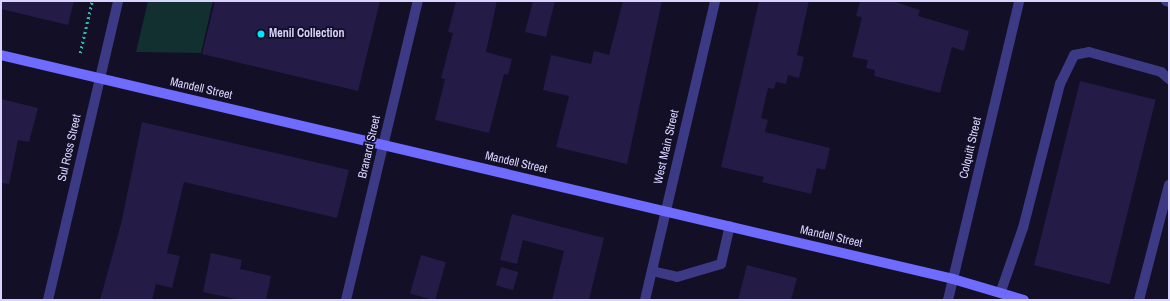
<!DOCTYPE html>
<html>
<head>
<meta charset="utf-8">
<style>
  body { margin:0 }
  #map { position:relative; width:1170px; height:301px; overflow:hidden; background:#130f26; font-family:"Archivo Narrow",sans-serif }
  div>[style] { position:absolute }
  .green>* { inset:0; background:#12302f }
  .building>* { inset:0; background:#241b47; transform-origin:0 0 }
  .path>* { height:2.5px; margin-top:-1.25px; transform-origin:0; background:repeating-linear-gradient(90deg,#2fb8b0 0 2px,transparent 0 5px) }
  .lane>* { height:10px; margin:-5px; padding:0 5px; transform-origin:5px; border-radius:5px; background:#3d3a85 }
  .street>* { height:10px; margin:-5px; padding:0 5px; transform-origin:5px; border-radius:5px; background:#3d3a85 }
  .secondary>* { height:10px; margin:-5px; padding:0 5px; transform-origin:5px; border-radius:5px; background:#6f6bff }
  .dots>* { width:11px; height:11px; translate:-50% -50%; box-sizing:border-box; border:2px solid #130f26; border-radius:50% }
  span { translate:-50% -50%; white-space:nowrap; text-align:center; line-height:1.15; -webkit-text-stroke:3.5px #130f26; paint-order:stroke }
  .poi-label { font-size:12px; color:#d9d4ff; font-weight:700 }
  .left { translate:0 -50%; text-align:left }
  .street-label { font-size:12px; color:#d9d4ff }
  .frame { position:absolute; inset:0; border:2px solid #d9d4ff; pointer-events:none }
</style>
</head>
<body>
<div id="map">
  <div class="green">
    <div style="clip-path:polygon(148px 1px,213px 1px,201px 53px,136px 52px)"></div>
  </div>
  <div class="building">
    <div style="clip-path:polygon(1px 1px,74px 1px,68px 25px,1px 9px)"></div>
    <div style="clip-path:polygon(215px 1px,380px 1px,358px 91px,202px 54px)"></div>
    <div style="clip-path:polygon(456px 1px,497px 1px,486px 52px,512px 59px,508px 75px,504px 74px,489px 133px,435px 120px,445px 79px,441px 78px,453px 33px,448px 32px)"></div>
    <div style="clip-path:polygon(533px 1px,555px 1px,546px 37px,525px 32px)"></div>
    <div style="clip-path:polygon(623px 1px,662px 1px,627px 164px,556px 147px,569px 96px,543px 90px,551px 55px,591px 64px,594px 51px,609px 55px)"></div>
    <div style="clip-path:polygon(759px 1px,809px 1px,797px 55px,804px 57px,799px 78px,788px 75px,786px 84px,776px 82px,774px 89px,768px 88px,761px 118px,768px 120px,765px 132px,830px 148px,825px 170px,817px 168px,811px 194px,762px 182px,764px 177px,721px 167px)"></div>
    <div style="clip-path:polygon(860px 1px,892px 1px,920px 10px,918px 16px,969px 31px,964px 51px,952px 47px,940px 93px,874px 76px,875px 70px,866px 68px,868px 60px,852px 57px,862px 17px,856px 16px)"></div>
    <div style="left:1080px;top:81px;width:78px;height:190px;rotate:14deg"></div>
    <div style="clip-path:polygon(1px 99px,38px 108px,29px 142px,18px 140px,9px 184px,1px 183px)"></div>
    <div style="clip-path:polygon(142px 122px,349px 170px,337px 218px,184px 182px,167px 253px,180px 256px,172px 288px,156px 284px,152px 300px,100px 300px,121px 224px)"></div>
    <div style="clip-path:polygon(512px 214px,604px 238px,589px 300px,552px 300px,564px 251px,523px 240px,517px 264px,500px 260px)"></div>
    <div style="clip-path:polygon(211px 253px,242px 260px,240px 269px,271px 276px,266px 300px,240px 300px,203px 292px)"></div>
    <div style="left:421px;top:255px;width:26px;height:40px;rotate:16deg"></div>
    <div style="clip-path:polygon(747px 265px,797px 278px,791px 300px,738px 300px)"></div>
    <div style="left:501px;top:267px;width:18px;height:19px;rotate:16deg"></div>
  </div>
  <div class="path">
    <div style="left:80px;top:53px;width:53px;rotate:-77deg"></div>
  </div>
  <div class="lane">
    <div style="left:1166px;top:1px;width:3px;rotate:18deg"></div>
    <div style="left:652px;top:271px;width:26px;rotate:13deg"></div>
    <div style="left:677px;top:277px;width:46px;rotate:-16.5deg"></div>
    <div style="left:721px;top:264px;width:39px;rotate:-77deg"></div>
    <div style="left:1001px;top:291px;width:67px;rotate:-70.8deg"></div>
    <div style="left:1023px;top:228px;width:149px;rotate:-75.6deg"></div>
    <div style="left:1060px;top:84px;width:32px;rotate:-64deg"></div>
    <div style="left:1074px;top:55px;width:15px;rotate:-11deg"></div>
    <div style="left:1089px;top:52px;width:75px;rotate:15.5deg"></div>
    <div style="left:1161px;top:72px;width:11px;rotate:41deg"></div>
    <div style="left:1139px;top:300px;width:119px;rotate:-75.4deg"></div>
  </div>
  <div class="street">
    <div style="left:48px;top:300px;width:307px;rotate:-76.8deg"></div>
    <div style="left:346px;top:300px;width:308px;rotate:-76.5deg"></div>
    <div style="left:645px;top:300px;width:307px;rotate:-76.8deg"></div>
    <div style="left:948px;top:300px;width:307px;rotate:-76.6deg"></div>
  </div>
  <div class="secondary">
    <div style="left:1px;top:55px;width:978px;rotate:13.24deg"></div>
    <div style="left:953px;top:279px;width:74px;rotate:16.5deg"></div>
  </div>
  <div class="dots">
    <div style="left:261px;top:34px;background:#00e5ff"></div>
  </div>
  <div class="poi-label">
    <span class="left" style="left:269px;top:34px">Menil Collection</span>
  </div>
  <div class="street-label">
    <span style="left:201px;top:89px;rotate:13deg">Mandell Street</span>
    <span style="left:370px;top:147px;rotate:-77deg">Branard Street</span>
    <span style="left:667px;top:147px;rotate:-77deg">West Main Street</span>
    <span style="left:70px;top:148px;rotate:-77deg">Sul Ross Street</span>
    <span style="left:971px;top:148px;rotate:-77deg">Colquitt Street</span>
    <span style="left:516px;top:163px;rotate:13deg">Mandell Street</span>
    <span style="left:831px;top:237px;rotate:13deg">Mandell Street</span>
  </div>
  <div class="frame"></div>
</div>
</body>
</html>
